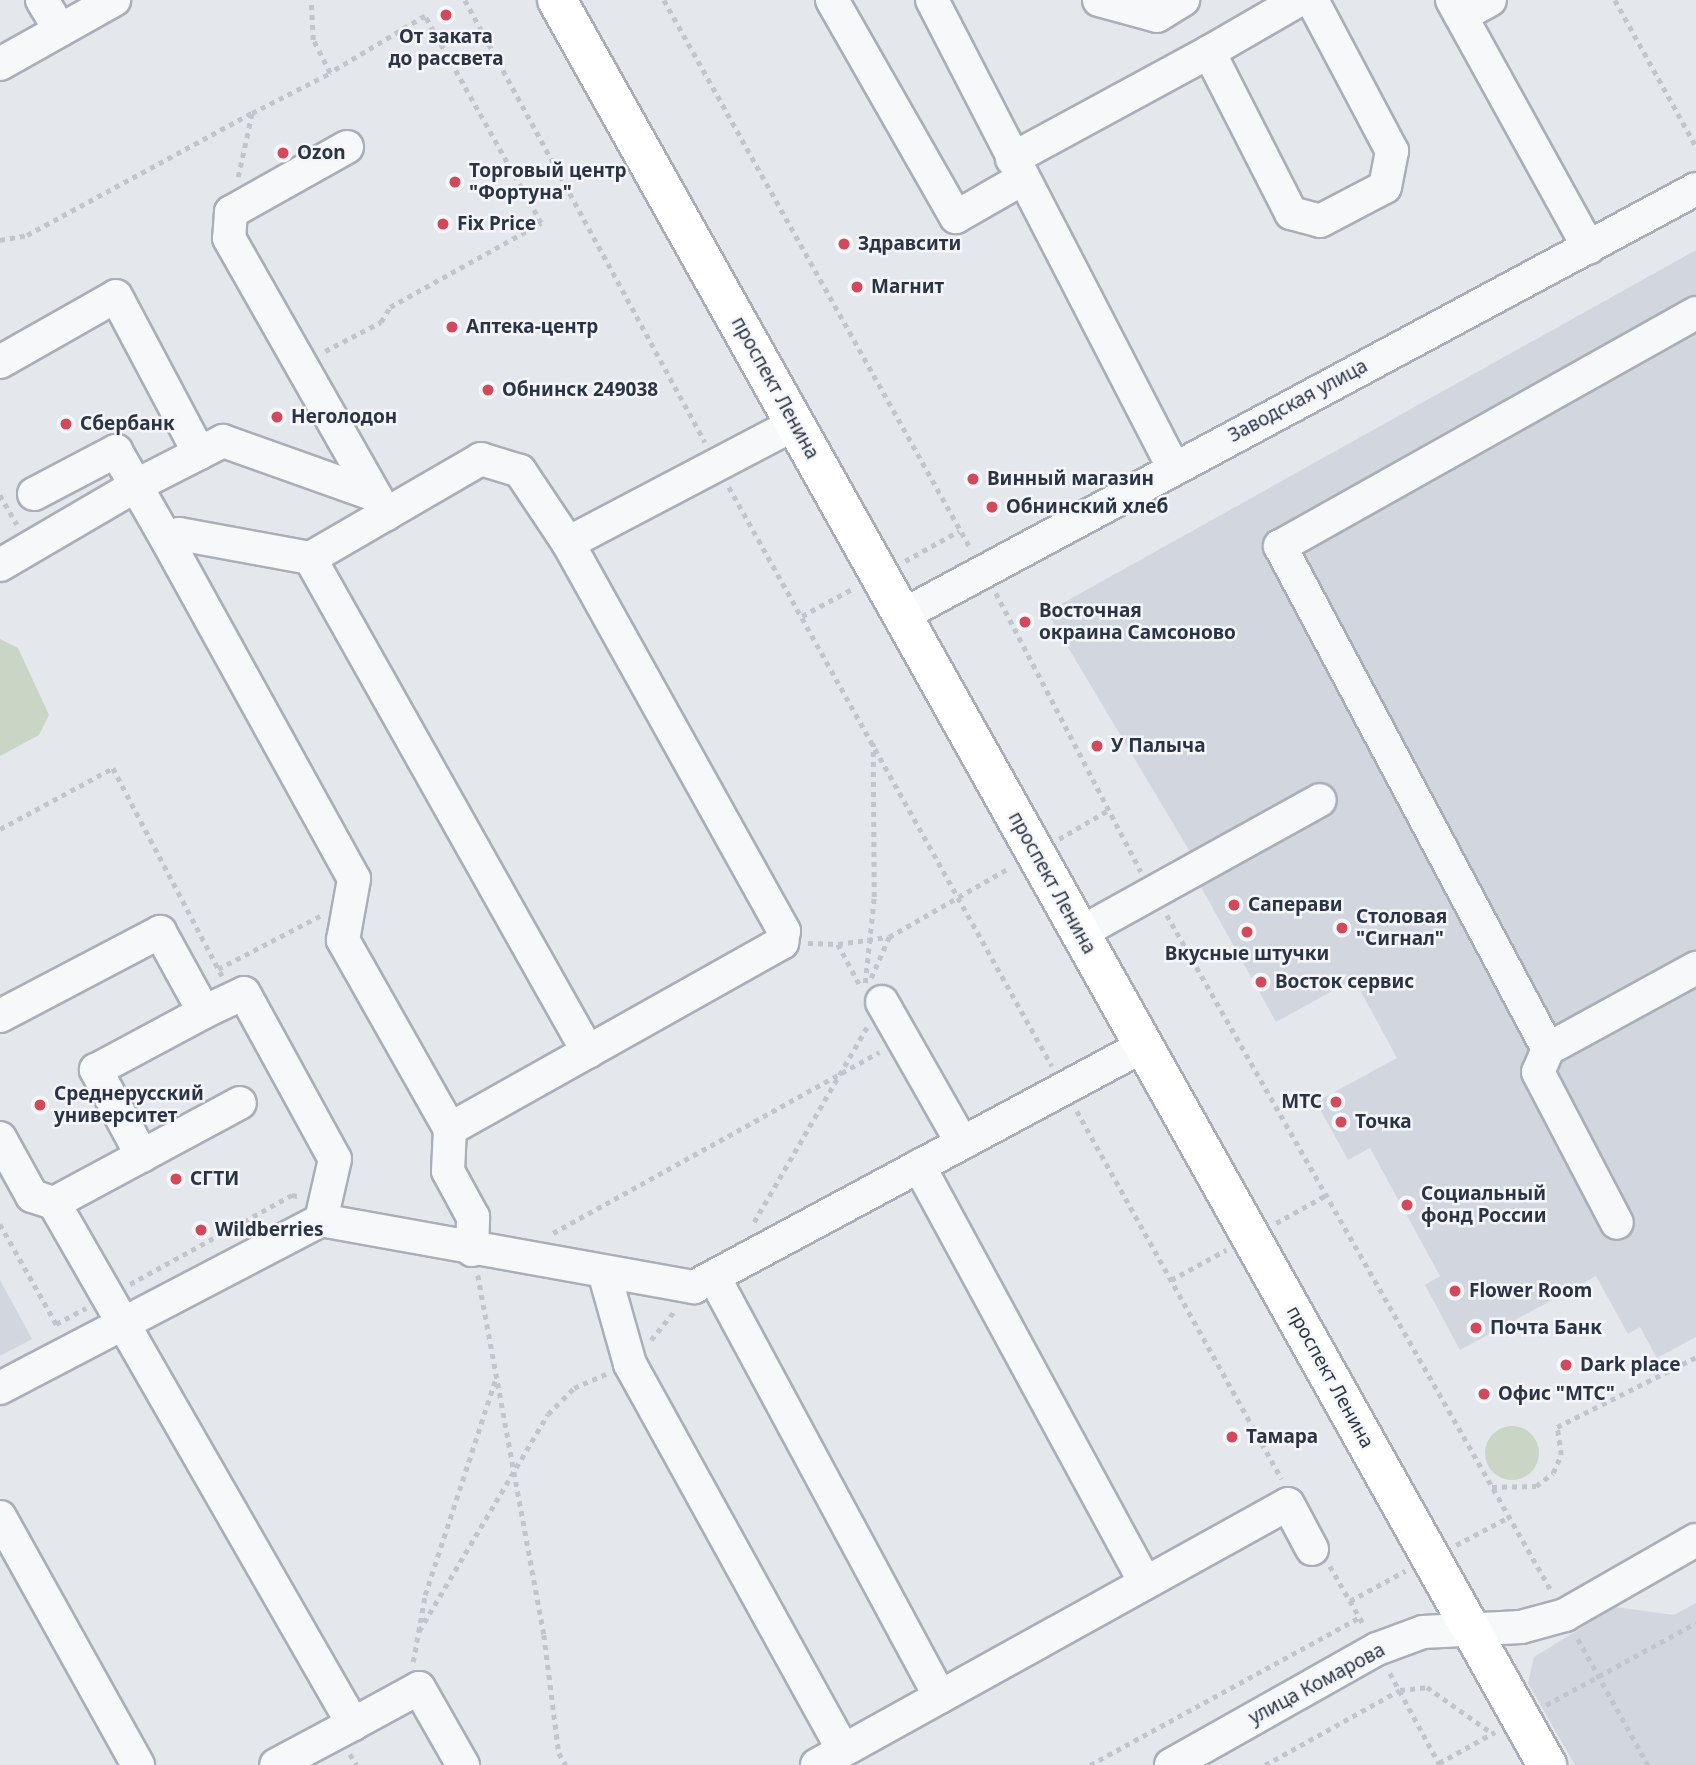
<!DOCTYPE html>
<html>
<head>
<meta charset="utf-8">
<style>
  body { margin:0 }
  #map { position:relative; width:1696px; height:1765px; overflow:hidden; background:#e4e7ec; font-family:"Noto Sans",sans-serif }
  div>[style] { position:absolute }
  .built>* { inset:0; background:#d2d6de }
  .green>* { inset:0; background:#c9d6c5 }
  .round { border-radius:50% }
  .path>* { height:4.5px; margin-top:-2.25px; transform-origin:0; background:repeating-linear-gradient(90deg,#c2c5cb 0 5px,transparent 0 10px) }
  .roads { filter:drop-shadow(2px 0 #a9aeb7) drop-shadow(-2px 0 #a9aeb7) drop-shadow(0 2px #a9aeb7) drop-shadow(0 -2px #a9aeb7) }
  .minor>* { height:32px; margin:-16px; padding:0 16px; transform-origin:16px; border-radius:16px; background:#f7f8fa }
  .major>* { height:38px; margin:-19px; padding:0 19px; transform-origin:19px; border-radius:19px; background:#fff }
  .dots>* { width:19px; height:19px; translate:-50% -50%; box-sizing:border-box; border:4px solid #f4f6f9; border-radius:50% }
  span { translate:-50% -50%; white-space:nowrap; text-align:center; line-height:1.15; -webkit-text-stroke:5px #f4f6f9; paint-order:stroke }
  .poi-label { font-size:19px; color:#2b3445; font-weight:700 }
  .left { translate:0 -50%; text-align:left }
  .right { translate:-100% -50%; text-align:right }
  .street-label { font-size:19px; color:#2b3445 }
</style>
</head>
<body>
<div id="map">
  <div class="built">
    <div style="clip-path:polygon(1696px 250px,1696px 1337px,1657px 1358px,1640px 1327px,1628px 1334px,1596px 1276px,1460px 1350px,1425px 1285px,1440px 1276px,1370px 1148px,1348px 1160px,1316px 1102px,1397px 1058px,1354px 979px,1276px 1022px,1201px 887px,1208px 882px,1047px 612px)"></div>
    <div style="clip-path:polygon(0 1280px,32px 1339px,0 1356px)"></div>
    <div style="clip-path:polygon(1696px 1603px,1696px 1765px,1575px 1765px,1528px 1683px,1534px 1657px,1615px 1607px,1674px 1615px)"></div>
  </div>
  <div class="green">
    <div style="clip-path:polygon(0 639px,18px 648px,49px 715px,39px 735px,0 756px)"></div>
    <div class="round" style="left:1485px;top:1426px;width:54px;height:54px"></div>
  </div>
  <div class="path">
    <div style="left:465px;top:0;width:503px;rotate:61.5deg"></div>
    <div style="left:664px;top:0;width:629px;rotate:60.79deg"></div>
    <div style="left:1615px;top:0;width:167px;rotate:61deg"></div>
    <div style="left:238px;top:177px;width:66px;rotate:-77.7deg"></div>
    <div style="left:252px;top:113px;width:88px;rotate:-27.1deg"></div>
    <div style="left:330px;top:73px;width:37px;rotate:-117deg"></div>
    <div style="left:313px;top:40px;width:40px;rotate:-92.9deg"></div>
    <div style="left:0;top:240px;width:27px;rotate:-10deg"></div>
    <div style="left:27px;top:235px;width:256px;rotate:-28.5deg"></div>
    <div style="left:325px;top:351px;width:63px;rotate:-27.4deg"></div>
    <div style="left:381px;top:322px;width:17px;rotate:-59deg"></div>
    <div style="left:390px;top:307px;width:173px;rotate:-29.1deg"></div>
    <div style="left:541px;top:223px;width:237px;rotate:-119.3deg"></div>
    <div style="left:425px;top:16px;width:111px;rotate:149deg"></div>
    <div style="left:729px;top:487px;width:663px;rotate:60.84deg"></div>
    <div style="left:0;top:495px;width:34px;rotate:60deg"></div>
    <div style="left:905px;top:561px;width:62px;rotate:-29.1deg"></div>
    <div style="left:996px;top:593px;width:314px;rotate:62.5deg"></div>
    <div style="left:802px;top:616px;width:59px;rotate:-28.3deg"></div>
    <div style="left:0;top:829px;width:128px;rotate:-28.4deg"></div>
    <div style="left:113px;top:768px;width:235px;rotate:62.3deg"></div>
    <div style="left:1059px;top:839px;width:56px;rotate:-30.3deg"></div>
    <div style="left:1167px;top:915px;width:779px;rotate:60.37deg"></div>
    <div style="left:808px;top:943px;width:30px;rotate:2deg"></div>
    <div style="left:838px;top:944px;width:49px;rotate:61.9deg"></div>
    <div style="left:838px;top:944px;width:50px;rotate:-8deg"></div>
    <div style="left:218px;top:969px;width:115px;rotate:-27.5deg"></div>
    <div style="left:871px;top:978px;width:45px;rotate:-66.3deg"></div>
    <div style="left:889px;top:937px;width:138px;rotate:-29.9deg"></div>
    <div style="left:865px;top:983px;width:86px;rotate:-84deg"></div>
    <div style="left:874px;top:897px;width:154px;rotate:-90.4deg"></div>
    <div style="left:1077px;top:1111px;width:421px;rotate:60.9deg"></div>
    <div style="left:754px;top:1222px;width:225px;rotate:-59.9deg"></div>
    <div style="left:1276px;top:1223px;width:60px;rotate:-29.1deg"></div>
    <div style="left:0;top:1224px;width:116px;rotate:60.6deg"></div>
    <div style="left:553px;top:1233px;width:373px;rotate:-29deg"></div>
    <div style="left:478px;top:1275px;width:366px;rotate:79.6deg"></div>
    <div style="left:544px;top:1635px;width:119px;rotate:82.8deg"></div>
    <div style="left:559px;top:1753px;width:14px;rotate:60deg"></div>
    <div style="left:1171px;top:1280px;width:63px;rotate:-28.6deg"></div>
    <div style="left:130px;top:1284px;width:185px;rotate:-28.8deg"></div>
    <div style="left:292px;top:1195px;width:6px;rotate:9deg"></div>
    <div style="left:56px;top:1324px;width:34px;rotate:-28deg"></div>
    <div style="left:651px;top:1340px;width:36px;rotate:-51deg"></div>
    <div style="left:1492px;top:1487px;width:44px;rotate:-1.3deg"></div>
    <div style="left:1536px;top:1486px;width:21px;rotate:-37deg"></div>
    <div style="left:1553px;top:1473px;width:20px;rotate:-66deg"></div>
    <div style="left:1561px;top:1455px;width:28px;rotate:-98deg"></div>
    <div style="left:1557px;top:1427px;width:156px;rotate:-26.7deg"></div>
    <div style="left:1456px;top:1545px;width:60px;rotate:-27.8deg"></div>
    <div style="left:1330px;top:1566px;width:68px;rotate:60deg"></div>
    <div style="left:1350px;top:1601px;width:63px;rotate:-28.6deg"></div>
    <div style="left:419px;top:1631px;width:252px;rotate:-59.3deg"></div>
    <div style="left:548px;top:1414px;width:37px;rotate:-45deg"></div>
    <div style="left:574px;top:1388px;width:35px;rotate:-24deg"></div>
    <div style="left:1578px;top:1639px;width:144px;rotate:60.9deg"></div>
    <div style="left:413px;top:1662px;width:68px;rotate:-79.8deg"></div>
    <div style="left:425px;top:1595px;width:231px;rotate:-71.9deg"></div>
    <div style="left:1390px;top:1673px;width:105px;rotate:61.5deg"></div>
    <div style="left:1546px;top:1705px;width:171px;rotate:-28.7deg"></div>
    <div style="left:350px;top:1754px;width:13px;rotate:58deg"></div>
    <div style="left:1439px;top:1763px;width:64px;rotate:-29deg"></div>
    <div style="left:1090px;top:1765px;width:308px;rotate:-28.7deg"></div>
    <div style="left:1265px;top:1765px;width:154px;rotate:-29.1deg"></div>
    <div style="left:1400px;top:1690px;width:27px;rotate:-6deg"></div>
    <div style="left:1427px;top:1687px;width:80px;rotate:35.3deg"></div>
  </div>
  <div class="roads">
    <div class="minor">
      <div style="left:42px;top:0;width:35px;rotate:59deg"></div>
      <div style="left:832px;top:0;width:250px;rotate:60.3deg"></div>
      <div style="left:956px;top:217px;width:76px;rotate:-29.9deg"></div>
      <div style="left:932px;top:0;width:526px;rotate:62.7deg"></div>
      <div style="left:1099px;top:0;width:60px;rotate:15.4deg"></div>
      <div style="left:1157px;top:16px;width:31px;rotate:-32deg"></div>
      <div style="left:1299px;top:0;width:104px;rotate:150deg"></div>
      <div style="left:1209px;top:52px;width:181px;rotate:63deg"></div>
      <div style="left:1291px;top:213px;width:30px;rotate:15deg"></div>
      <div style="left:1320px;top:221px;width:73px;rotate:-27.6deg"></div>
      <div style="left:1385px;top:187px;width:37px;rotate:-79deg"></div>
      <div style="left:1392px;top:151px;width:171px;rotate:-117.9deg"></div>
      <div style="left:1452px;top:0;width:283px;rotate:61.1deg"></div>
      <div style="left:1461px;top:16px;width:33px;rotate:-29deg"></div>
      <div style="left:0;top:64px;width:131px;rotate:-29.3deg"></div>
      <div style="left:347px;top:147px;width:133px;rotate:150.7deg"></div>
      <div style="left:231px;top:212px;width:26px;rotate:94deg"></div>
      <div style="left:229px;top:238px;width:318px;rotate:60.4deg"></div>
      <div style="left:1012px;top:159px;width:224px;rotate:-28.5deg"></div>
      <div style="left:1696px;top:313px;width:477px;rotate:150.7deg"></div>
      <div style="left:1280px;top:546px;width:570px;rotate:61.95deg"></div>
      <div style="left:1548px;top:1049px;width:169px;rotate:-28.7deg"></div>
      <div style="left:0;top:362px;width:133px;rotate:-29.6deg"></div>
      <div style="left:116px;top:296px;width:178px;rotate:62.1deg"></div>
      <div style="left:34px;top:494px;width:93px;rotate:-27.7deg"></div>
      <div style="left:116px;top:451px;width:103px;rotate:60.2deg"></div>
      <div style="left:568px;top:543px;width:87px;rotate:-123.7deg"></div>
      <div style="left:520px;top:471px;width:41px;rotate:-162.9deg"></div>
      <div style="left:481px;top:459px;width:198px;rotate:149.9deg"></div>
      <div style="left:310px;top:558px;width:567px;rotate:60.63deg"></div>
      <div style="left:310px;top:558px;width:133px;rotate:-169.6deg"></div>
      <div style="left:179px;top:534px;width:13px;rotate:153deg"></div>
      <div style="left:167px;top:540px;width:387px;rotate:61.1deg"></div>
      <div style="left:354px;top:879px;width:62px;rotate:100.2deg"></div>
      <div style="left:343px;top:940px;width:217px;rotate:60.5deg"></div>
      <div style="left:0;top:565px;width:156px;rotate:-30.3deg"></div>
      <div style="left:135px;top:486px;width:99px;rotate:-27.1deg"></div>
      <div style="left:223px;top:441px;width:161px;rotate:19.6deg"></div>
      <div style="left:901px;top:616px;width:902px;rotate:-28.24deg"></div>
      <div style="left:1080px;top:933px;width:274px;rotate:-29deg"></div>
      <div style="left:882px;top:1002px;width:162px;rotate:60.4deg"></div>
      <div style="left:0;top:1016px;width:181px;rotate:-27.7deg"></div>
      <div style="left:160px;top:932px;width:91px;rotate:61.2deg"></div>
      <div style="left:204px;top:1012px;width:44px;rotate:-25.4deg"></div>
      <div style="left:244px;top:993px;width:189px;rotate:61.3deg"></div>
      <div style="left:335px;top:1159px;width:63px;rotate:102.9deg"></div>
      <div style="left:1548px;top:1049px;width:25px;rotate:113deg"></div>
      <div style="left:1538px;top:1072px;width:170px;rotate:62.4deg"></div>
      <div style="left:0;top:1138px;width:66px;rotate:61.1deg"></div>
      <div style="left:32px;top:1196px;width:23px;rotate:18deg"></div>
      <div style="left:54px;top:1203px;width:601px;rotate:60.15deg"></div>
      <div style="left:353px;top:1724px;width:87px;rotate:152deg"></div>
      <div style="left:142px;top:1156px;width:98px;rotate:-118.1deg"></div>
      <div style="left:96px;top:1070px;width:123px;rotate:-28.2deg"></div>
      <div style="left:919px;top:1166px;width:474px;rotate:61.5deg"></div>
      <div style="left:54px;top:1203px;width:211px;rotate:-28.3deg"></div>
      <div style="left:472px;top:1250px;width:33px;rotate:-88deg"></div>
      <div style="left:473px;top:1217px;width:52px;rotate:-118.5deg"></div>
      <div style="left:448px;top:1171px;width:42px;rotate:-87.3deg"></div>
      <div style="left:450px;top:1129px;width:381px;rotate:-29.3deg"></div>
      <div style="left:782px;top:943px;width:12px;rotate:-81deg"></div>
      <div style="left:784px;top:931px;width:444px;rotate:-119.1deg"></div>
      <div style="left:568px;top:543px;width:256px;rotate:-27.7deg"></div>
      <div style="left:604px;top:1272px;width:96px;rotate:74.2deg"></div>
      <div style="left:630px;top:1364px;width:441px;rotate:61.1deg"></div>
      <div style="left:714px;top:1277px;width:477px;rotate:61.7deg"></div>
      <div style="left:0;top:1388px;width:362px;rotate:-27.6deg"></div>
      <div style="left:321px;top:1220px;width:379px;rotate:10.2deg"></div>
      <div style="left:694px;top:1287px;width:510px;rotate:-28.22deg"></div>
      <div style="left:0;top:1517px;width:284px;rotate:60.9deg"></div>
      <div style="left:353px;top:1724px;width:75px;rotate:-28.6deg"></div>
      <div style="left:419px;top:1688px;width:89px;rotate:60.3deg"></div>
      <div style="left:817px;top:1765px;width:538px;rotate:-28.99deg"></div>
      <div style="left:1288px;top:1504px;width:51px;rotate:61.9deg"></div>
      <div style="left:1171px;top:1765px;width:236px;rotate:-29.4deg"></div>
      <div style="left:1377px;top:1649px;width:49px;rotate:-20.3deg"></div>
      <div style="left:1423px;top:1632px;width:98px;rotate:-2.9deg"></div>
      <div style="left:1521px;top:1627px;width:46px;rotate:-15.3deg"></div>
      <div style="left:1565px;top:1615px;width:151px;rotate:-29.8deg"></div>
    </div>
    <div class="major">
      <div style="left:557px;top:0;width:2024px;rotate:60.71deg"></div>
    </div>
  </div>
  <div class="dots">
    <div style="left:446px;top:15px;background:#d1495b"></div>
    <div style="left:283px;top:153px;background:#d1495b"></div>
    <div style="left:455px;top:182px;background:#d1495b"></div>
    <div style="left:443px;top:224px;background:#d1495b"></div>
    <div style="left:844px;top:244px;background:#d1495b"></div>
    <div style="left:857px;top:287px;background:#d1495b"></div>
    <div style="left:452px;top:327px;background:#d1495b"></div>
    <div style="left:488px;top:390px;background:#d1495b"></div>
    <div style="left:277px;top:417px;background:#d1495b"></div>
    <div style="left:66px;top:424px;background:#d1495b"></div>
    <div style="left:973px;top:479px;background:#d1495b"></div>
    <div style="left:992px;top:507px;background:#d1495b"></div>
    <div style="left:1025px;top:622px;background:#d1495b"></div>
    <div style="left:1097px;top:746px;background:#d1495b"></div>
    <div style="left:1234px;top:905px;background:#d1495b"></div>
    <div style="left:1342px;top:928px;background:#d1495b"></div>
    <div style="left:1247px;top:932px;background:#d1495b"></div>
    <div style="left:1261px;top:982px;background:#d1495b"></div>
    <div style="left:1336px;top:1102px;background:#d1495b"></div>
    <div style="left:40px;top:1105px;background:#d1495b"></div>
    <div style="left:1341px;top:1122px;background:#d1495b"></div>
    <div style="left:176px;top:1179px;background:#d1495b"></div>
    <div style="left:1407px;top:1205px;background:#d1495b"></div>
    <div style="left:201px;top:1230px;background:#d1495b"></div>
    <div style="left:1455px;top:1291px;background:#d1495b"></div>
    <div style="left:1476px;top:1328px;background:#d1495b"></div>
    <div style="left:1566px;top:1365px;background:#d1495b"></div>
    <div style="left:1484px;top:1394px;background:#d1495b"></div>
    <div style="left:1232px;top:1437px;background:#d1495b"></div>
  </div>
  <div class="poi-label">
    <span style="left:446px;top:48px">От заката<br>до рассвета</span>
    <span class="left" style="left:297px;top:153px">Ozon</span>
    <span class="left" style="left:469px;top:182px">Торговый центр<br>"Фортуна"</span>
    <span class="left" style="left:457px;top:224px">Fix Price</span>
    <span class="left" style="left:858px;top:244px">Здравсити</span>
    <span class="left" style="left:871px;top:287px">Магнит</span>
    <span class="left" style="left:466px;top:327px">Аптека-центр</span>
    <span class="left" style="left:502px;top:390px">Обнинск 249038</span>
    <span class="left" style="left:291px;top:417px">Неголодон</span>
    <span class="left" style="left:80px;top:424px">Сбербанк</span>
    <span class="left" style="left:987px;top:479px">Винный магазин</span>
    <span class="left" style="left:1006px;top:507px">Обнинский хлеб</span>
    <span class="left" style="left:1039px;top:622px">Восточная<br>окраина Самсоново</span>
    <span class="left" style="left:1111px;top:746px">У Палыча</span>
    <span class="left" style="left:1248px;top:905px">Саперави</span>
    <span class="left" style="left:1356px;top:928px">Столовая<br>"Сигнал"</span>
    <span style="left:1247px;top:954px">Вкусные штучки</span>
    <span class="left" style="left:1275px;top:982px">Восток сервис</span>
    <span class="left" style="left:54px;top:1105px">Среднерусский<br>университет</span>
    <span class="right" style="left:1322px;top:1102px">МТС</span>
    <span class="left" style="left:1355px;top:1122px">Точка</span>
    <span class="left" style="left:190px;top:1179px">СГТИ</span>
    <span class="left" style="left:1421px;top:1205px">Социальный<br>фонд России</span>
    <span class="left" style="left:215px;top:1230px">Wildberries</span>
    <span class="left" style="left:1469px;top:1291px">Flower Room</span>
    <span class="left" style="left:1490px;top:1328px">Почта Банк</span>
    <span class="left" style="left:1580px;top:1365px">Dark place</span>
    <span class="left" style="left:1498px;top:1394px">Офис "МТС"</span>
    <span class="left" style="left:1246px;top:1437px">Тамара</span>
  </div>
  <div class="street-label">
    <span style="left:775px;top:388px;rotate:61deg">проспект Ленина</span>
    <span style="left:1298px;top:401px;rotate:-28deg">Заводская улица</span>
    <span style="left:1052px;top:883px;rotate:61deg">проспект Ленина</span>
    <span style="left:1330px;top:1377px;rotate:61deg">проспект Ленина</span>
    <span style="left:1317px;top:1684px;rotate:-28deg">улица Комарова</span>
  </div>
</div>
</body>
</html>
